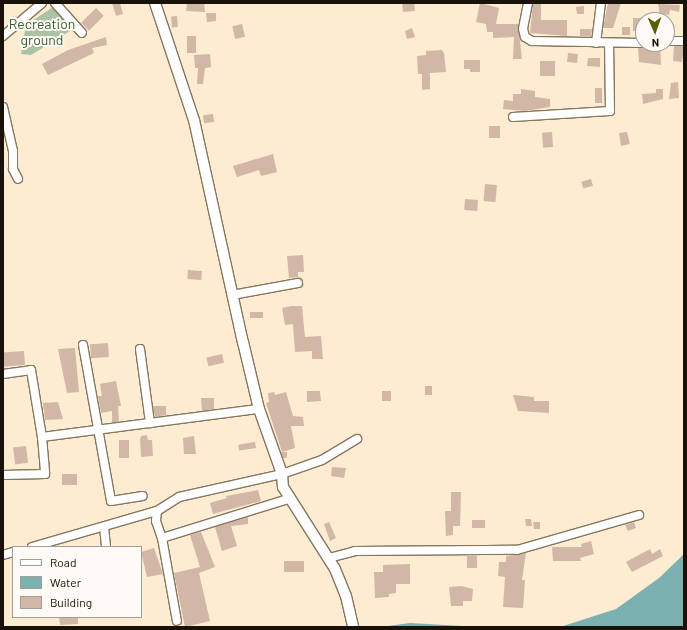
<!DOCTYPE html>
<html>
<head>
<meta charset="utf-8">
<style>
  body { margin:0 }
  #map { position:relative; width:687px; height:630px; overflow:hidden; background:#fdebd2; font-family:Barlow,sans-serif }
  div>[style] { position:absolute }
  .green>* { inset:0; background:#abc2a4 }
  .water>* { inset:0; background:#7bb2b1 }
  .building>* { inset:0; background:#d2b7a7; transform-origin:0 0 }
  .roads { filter:drop-shadow(1px 0 #86765f) drop-shadow(-1px 0 #86765f) drop-shadow(0 1px #86765f) drop-shadow(0 -1px #86765f) }
  .minor>* { height:8px; margin:-4px; padding:0 4px; transform-origin:4px; border-radius:4px; background:#fff }
  .major>* { height:10px; margin:-5px; padding:0 5px; transform-origin:5px; border-radius:5px; background:#fff }
  span { translate:-50% -50%; white-space:nowrap; text-align:center; line-height:1.15; -webkit-text-stroke:4px #fefaf5; paint-order:stroke }
  .park-label { font-size:14px; color:#395f2e }
  .frame { position:absolute; inset:0; border:4px solid #18120a; pointer-events:none }
  .legend { position:absolute; left:12px; top:546px; width:130px; height:72px; box-sizing:border-box; background:#fefaf5; border:1px solid #a29d97; margin:0; padding:5px 7px; list-style:none; font-size:12px; color:#18120a }
  .legend li { display:flex; align-items:center; gap:8px; height:20px }
  .legend b { width:20px; border:1px solid #a29d97 }
  .north { position:absolute; left:635px; top:12px; width:40px; height:40px; box-sizing:border-box; background:#fefaf5; border:1px solid #a29d97; border-radius:50%; rotate:178deg; font-size:11px; font-weight:700; line-height:16px; text-align:center; color:#18120a }
  .north::after { content:''; display:block; margin:auto; width:14px; height:18px; background:#545f00; clip-path:polygon(50% 0,100% 100%,50% 72%,0 100%) }
</style>
</head>
<body>
<div id="map">
  <div class="green">
    <div style="clip-path:polygon(53px 7px,67px 21px,70px 31px,31px 55px,21px 54px,26px 25px)"></div>
  </div>
  <div class="water">
    <div style="clip-path:polygon(684px 554px,684px 627px,560px 627px,616px 609px,659px 578px)"></div>
    <div style="clip-path:polygon(410px 623px,480px 627px,481px 627px,380px 627px)"></div>
  </div>
  <div class="building">
    <div style="clip-path:polygon(112px 3px,120px 3px,123px 14px,116px 16px)"></div>
    <div style="clip-path:polygon(187px 3px,204px 3px,205px 12px,186px 11px)"></div>
    <div style="clip-path:polygon(402px 3px,414px 3px,415px 11px,403px 12px)"></div>
    <div style="clip-path:polygon(480px 3px,499px 8px,496px 24px,518px 24px,522px 59px,513px 59px,514px 37px,493px 38px,493px 32px,487px 32px,486px 24px,476px 22px)"></div>
    <div style="clip-path:polygon(533px 3px,541px 3px,541px 20px,567px 20px,567px 36px,530px 33px)"></div>
    <div style="clip-path:polygon(608px 3px,621px 3px,613px 28px,603px 28px)"></div>
    <div style="clip-path:polygon(658px 4px,680px 5px,679px 12px,670px 10px,669px 15px,660px 14px)"></div>
    <div style="clip-path:polygon(584px 6px,584px 14px,577px 14px,576px 7px)"></div>
    <div style="left:96px;top:8px;width:11px;height:21px;rotate:45deg"></div>
    <div style="clip-path:polygon(206px 13px,216px 13px,216px 21px,207px 22px)"></div>
    <div style="left:177px;top:16px;width:11px;height:6px;rotate:85deg"></div>
    <div style="left:633px;top:18px;width:10px;height:13px"></div>
    <div style="left:242px;top:24px;width:13px;height:10px;rotate:77deg"></div>
    <div style="left:622px;top:27px;width:8px;height:8px"></div>
    <div style="clip-path:polygon(412px 28px,415px 37px,407px 39px,405px 31px)"></div>
    <div style="clip-path:polygon(580px 29px,592px 29px,591px 37px,580px 36px)"></div>
    <div style="left:187px;top:36px;width:9px;height:17px"></div>
    <div style="clip-path:polygon(106px 37px,107px 45px,92px 48px,94px 53px,48px 75px,42px 64px,68px 50px)"></div>
    <div style="clip-path:polygon(674px 46px,684px 46px,682px 62px,673px 61px)"></div>
    <div style="clip-path:polygon(648px 47px,660px 47px,661px 65px,639px 62px,638px 48px)"></div>
    <div style="clip-path:polygon(442px 50px,444px 53px,446px 72px,430px 73px,430px 89px,422px 90px,422px 74px,418px 74px,417px 56px,426px 55px,426px 51px)"></div>
    <div style="left:568px;top:53px;width:10px;height:9px;rotate:6deg"></div>
    <div style="clip-path:polygon(210px 54px,211px 67px,205px 68px,203px 84px,197px 84px,198px 68px,195px 68px,194px 55px)"></div>
    <div style="clip-path:polygon(588px 58px,600px 58px,600px 67px,587px 66px)"></div>
    <div style="clip-path:polygon(464px 60px,480px 60px,480px 72px,470px 72px,470px 69px,464px 69px)"></div>
    <div style="left:540px;top:61px;width:15px;height:15px"></div>
    <div style="clip-path:polygon(678px 82px,679px 98px,669px 99px,671px 83px)"></div>
    <div style="left:595px;top:88px;width:7px;height:15px"></div>
    <div style="clip-path:polygon(521px 89px,535px 91px,535px 97px,550px 99px,550px 107px,525px 111px,503px 109px,504px 100px,513px 101px,513px 94px,521px 94px)"></div>
    <div style="clip-path:polygon(656px 89px,663px 89px,663px 99px,643px 104px,642px 94px,656px 93px)"></div>
    <div style="left:213px;top:114px;width:8px;height:10px;rotate:83deg"></div>
    <div style="left:489px;top:126px;width:11px;height:12px"></div>
    <div style="left:552px;top:132px;width:15px;height:10px;rotate:86deg"></div>
    <div style="clip-path:polygon(627px 132px,630px 144px,621px 146px,619px 133px)"></div>
    <div style="clip-path:polygon(273px 154px,277px 172px,261px 176px,259px 170px,237px 177px,233px 166px)"></div>
    <div style="left:591px;top:179px;width:7px;height:10px;rotate:74deg"></div>
    <div style="left:485px;top:184px;width:12px;height:17px;rotate:5deg"></div>
    <div style="left:465px;top:199px;width:13px;height:11px;rotate:4deg"></div>
    <div style="clip-path:polygon(303px 255px,304px 272px,298px 272px,298px 277px,289px 278px,287px 256px)"></div>
    <div style="left:188px;top:270px;width:14px;height:9px;rotate:4deg"></div>
    <div style="clip-path:polygon(291px 306px,302px 306px,305px 337px,321px 336px,323px 359px,312px 359px,312px 351px,295px 352px,293px 324px,285px 325px,282px 308px)"></div>
    <div style="left:250px;top:312px;width:13px;height:6px"></div>
    <div style="left:108px;top:343px;width:14px;height:18px;rotate:86deg"></div>
    <div style="clip-path:polygon(75px 348px,79px 392px,67px 393px,58px 349px)"></div>
    <div style="left:24px;top:351px;width:14px;height:21px;rotate:86deg"></div>
    <div style="left:222px;top:354px;width:9px;height:16px;rotate:77deg"></div>
    <div style="clip-path:polygon(116px 381px,121px 406px,118px 406px,119px 422px,112px 422px,112px 411px,101px 413px,98px 396px,102px 396px,100px 384px)"></div>
    <div style="left:425px;top:386px;width:7px;height:9px"></div>
    <div style="clip-path:polygon(307px 391px,320px 391px,321px 401px,307px 402px)"></div>
    <div style="left:382px;top:391px;width:9px;height:10px"></div>
    <div style="clip-path:polygon(274px 392px,275px 395px,286px 392px,293px 416px,303px 417px,304px 426px,291px 426px,295px 448px,282px 452px,266px 403px,269px 402px,268px 393px)"></div>
    <div style="clip-path:polygon(513px 395px,534px 397px,534px 401px,549px 401px,549px 413px,518px 411px)"></div>
    <div style="clip-path:polygon(201px 398px,214px 398px,214px 409px,202px 411px)"></div>
    <div style="clip-path:polygon(58px 402px,63px 419px,45px 420px,43px 403px)"></div>
    <div style="clip-path:polygon(153px 406px,166px 406px,166px 415px,155px 417px)"></div>
    <div style="clip-path:polygon(147px 435px,148px 440px,152px 440px,153px 456px,141px 457px,140px 439px,141px 436px)"></div>
    <div style="clip-path:polygon(194px 436px,196px 454px,184px 454px,183px 438px)"></div>
    <div style="left:119px;top:440px;width:10px;height:18px"></div>
    <div style="left:255px;top:442px;width:6px;height:17px;rotate:81deg"></div>
    <div style="left:26px;top:446px;width:17px;height:13px;rotate:83deg"></div>
    <div style="clip-path:polygon(281px 452px,287px 452px,287px 458px,283px 458px)"></div>
    <div style="clip-path:polygon(332px 467px,346px 468px,344px 478px,331px 476px)"></div>
    <div style="left:62px;top:474px;width:15px;height:11px"></div>
    <div style="clip-path:polygon(258px 490px,261px 501px,213px 514px,210px 503px,227px 498px,226px 496px)"></div>
    <div style="clip-path:polygon(451px 492px,461px 492px,460px 526px,453px 526px,453px 535px,446px 536px,445px 511px,451px 511px)"></div>
    <div style="clip-path:polygon(248px 517px,248px 524px,231px 526px,237px 546px,222px 551px,215px 527px)"></div>
    <div style="clip-path:polygon(525px 519px,531px 519px,532px 526px,526px 526px)"></div>
    <div style="left:472px;top:520px;width:13px;height:8px"></div>
    <div style="clip-path:polygon(329px 522px,336px 538px,330px 541px,324px 524px)"></div>
    <div style="clip-path:polygon(533px 522px,540px 522px,540px 529px,534px 529px)"></div>
    <div style="clip-path:polygon(634px 522px,636px 528px,628px 531px,625px 525px)"></div>
    <div style="clip-path:polygon(201px 532px,215px 567px,199px 573px,210px 621px,185px 627px,174px 573px,200px 567px,190px 535px)"></div>
    <div style="clip-path:polygon(591px 541px,594px 554px,580px 558px,581px 561px,553px 561px,552px 547px,582px 547px,581px 544px)"></div>
    <div style="clip-path:polygon(154px 548px,163px 574px,147px 577px,141px 552px)"></div>
    <div style="clip-path:polygon(650px 549px,652px 554px,660px 549px,663px 556px,632px 572px,626px 562px)"></div>
    <div style="clip-path:polygon(526px 553px,522px 580px,525px 580px,523px 608px,503px 607px,505px 577px,498px 576px,499px 562px,506px 562px,506px 556px)"></div>
    <div style="left:467px;top:556px;width:10px;height:12px"></div>
    <div style="left:284px;top:561px;width:20px;height:11px"></div>
    <div style="clip-path:polygon(410px 564px,410px 584px,396px 584px,396px 593px,389px 594px,389px 597px,375px 598px,374px 572px,383px 572px,383px 565px)"></div>
    <div style="clip-path:polygon(462px 586px,473px 589px,472px 601px,463px 601px,463px 606px,451px 606px,449px 587px)"></div>
    <div style="clip-path:polygon(59px 617px,78px 617px,78px 624px,60px 625px)"></div>
  </div>
  <div class="roads">
    <div class="minor">
      <div style="left:55px;top:3px;width:40px;rotate:48deg"></div>
      <div style="left:528px;top:3px;width:26px;rotate:101deg"></div>
      <div style="left:523px;top:29px;width:8px;rotate:76deg"></div>
      <div style="left:525px;top:37px;width:8px;rotate:30deg"></div>
      <div style="left:532px;top:41px;width:111px;rotate:1deg"></div>
      <div style="left:3px;top:36px;width:51px;rotate:-40.2deg"></div>
      <div style="left:667px;top:41px;width:17px"></div>
      <div style="left:596px;top:43px;width:40px;rotate:-82.9deg"></div>
      <div style="left:3px;top:107px;width:45px;rotate:77.2deg"></div>
      <div style="left:13px;top:151px;width:18px;rotate:90deg"></div>
      <div style="left:13px;top:169px;width:11px;rotate:63deg"></div>
      <div style="left:513px;top:117px;width:97px;rotate:-3.5deg"></div>
      <div style="left:610px;top:111px;width:68px;rotate:-90.8deg"></div>
      <div style="left:232px;top:295px;width:67px;rotate:-10.3deg"></div>
      <div style="left:83px;top:345px;width:158px;rotate:79.8deg"></div>
      <div style="left:111px;top:501px;width:32px;rotate:-9deg"></div>
      <div style="left:140px;top:349px;width:75px;rotate:82.3deg"></div>
      <div style="left:3px;top:374px;width:28px;rotate:-8deg"></div>
      <div style="left:31px;top:370px;width:68px;rotate:80.7deg"></div>
      <div style="left:42px;top:437px;width:37px;rotate:85deg"></div>
      <div style="left:45px;top:474px;width:42px;rotate:178.6deg"></div>
      <div style="left:42px;top:437px;width:219px;rotate:-7.4deg"></div>
      <div style="left:157px;top:511px;width:10px;rotate:96deg"></div>
      <div style="left:156px;top:521px;width:18px;rotate:71deg"></div>
      <div style="left:162px;top:538px;width:84px;rotate:79.8deg"></div>
      <div style="left:104px;top:527px;width:20px;rotate:84deg"></div>
      <div style="left:162px;top:538px;width:135px;rotate:-17.2deg"></div>
      <div style="left:32px;top:547px;width:130px;rotate:-16.1deg"></div>
      <div style="left:157px;top:511px;width:26px;rotate:-32deg"></div>
      <div style="left:179px;top:497px;width:106px;rotate:-12.6deg"></div>
      <div style="left:282px;top:474px;width:42px;rotate:-19.3deg"></div>
      <div style="left:322px;top:460px;width:41px;rotate:-31deg"></div>
      <div style="left:3px;top:555px;width:10px;rotate:-17deg"></div>
      <div style="left:329px;top:558px;width:27px;rotate:-15deg"></div>
      <div style="left:355px;top:551px;width:162px;rotate:-0.4deg"></div>
      <div style="left:517px;top:550px;width:127px;rotate:-16deg"></div>
    </div>
    <div class="major">
      <div style="left:155px;top:3px;width:123px;rotate:71.6deg"></div>
      <div style="left:194px;top:120px;width:227px;rotate:77.6deg"></div>
      <div style="left:243px;top:342px;width:69px;rotate:76.6deg"></div>
      <div style="left:259px;top:409px;width:69px;rotate:70.5deg"></div>
      <div style="left:282px;top:474px;width:13px;rotate:86deg"></div>
      <div style="left:283px;top:487px;width:97px;rotate:57.6deg"></div>
      <div style="left:335px;top:569px;width:29px;rotate:68deg"></div>
      <div style="left:346px;top:596px;width:32px;rotate:77deg"></div>
    </div>
  </div>
  <div class="park-label">
    <span style="left:42px;top:32px">Recreation<br>ground</span>
  </div>
  <div class="frame"></div>
  <ul class="legend">
  <li><b style="height:5px;background:#fff"></b>Road</li>
  <li><b style="height:11px;background:#7bb2b1"></b>Water</li>
  <li><b style="height:11px;background:#d2b7a7"></b>Building</li>
  </ul>
  <div class="north">N</div>
</div>
</body>
</html>
